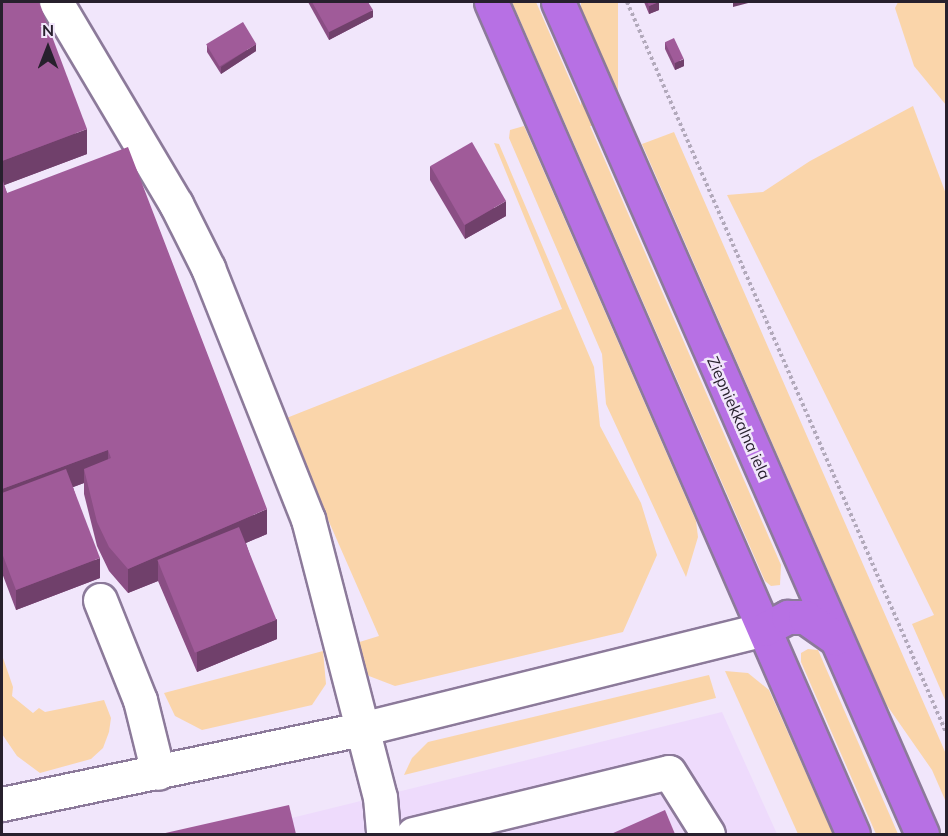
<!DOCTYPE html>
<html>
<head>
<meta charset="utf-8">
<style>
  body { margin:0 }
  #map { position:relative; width:948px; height:836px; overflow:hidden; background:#f1e6fb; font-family:Mulish,sans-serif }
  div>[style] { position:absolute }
  .built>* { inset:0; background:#eedbfc }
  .green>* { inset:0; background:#fad5aa; transform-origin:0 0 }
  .path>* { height:4px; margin-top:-2px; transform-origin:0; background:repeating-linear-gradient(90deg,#b2a9bb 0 3px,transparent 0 6px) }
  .roads { filter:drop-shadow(2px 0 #8c7a9a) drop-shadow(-2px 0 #8c7a9a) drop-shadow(0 2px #8c7a9a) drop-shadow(0 -2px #8c7a9a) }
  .minor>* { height:33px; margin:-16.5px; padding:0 16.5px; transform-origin:16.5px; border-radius:16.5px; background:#fff }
  .highway>* { height:33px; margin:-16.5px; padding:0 16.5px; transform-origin:16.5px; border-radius:16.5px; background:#b770e4 }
  .wall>* { inset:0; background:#8a4e84 }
  .shaded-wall>* { inset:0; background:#70406b }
  .building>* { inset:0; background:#a05b99; transform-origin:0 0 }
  span { translate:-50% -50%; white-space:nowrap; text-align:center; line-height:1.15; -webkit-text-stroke:5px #f1e6fb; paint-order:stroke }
  .street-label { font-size:16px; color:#27202d }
  .frame { position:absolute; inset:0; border:3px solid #27202d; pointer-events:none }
  .north { position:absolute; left:18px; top:18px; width:60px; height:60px; -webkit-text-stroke:4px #f1e6fb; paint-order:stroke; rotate:0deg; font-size:16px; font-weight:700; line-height:24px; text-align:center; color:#27202d }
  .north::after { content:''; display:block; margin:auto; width:21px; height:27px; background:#27202d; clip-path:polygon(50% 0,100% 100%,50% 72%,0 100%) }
</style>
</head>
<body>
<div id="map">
  <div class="built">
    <div style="clip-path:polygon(722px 712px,777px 834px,227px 834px)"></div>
  </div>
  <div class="green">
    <div style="clip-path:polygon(512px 2px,536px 2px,781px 565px,780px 585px,771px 586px,765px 581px)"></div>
    <div style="left:581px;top:2px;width:37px;height:124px"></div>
    <div style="clip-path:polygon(898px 2px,946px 2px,946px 105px,914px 66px,895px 8px)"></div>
    <div style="clip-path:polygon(913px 106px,946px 194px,946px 702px,912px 624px,934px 615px,727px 195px,763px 192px,810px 161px)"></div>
    <div style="clip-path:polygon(524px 126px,696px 521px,698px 537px,686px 577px,606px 404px,602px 354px,509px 138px,510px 130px)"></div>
    <div style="clip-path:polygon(674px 132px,946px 754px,946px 802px,932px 770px,886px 704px,642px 144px)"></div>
    <div style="clip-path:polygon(494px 143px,499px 144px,594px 367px,600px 426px,641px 503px,657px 555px,623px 632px,395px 686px,369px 676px,360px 664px,353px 644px,379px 636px,284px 419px,562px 309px)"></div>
    <div style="clip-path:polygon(808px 649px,818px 650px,898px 834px,876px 834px,801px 662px,801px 653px)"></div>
    <div style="clip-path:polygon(323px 651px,326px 684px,312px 705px,202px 730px,175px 716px,164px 693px)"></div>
    <div style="clip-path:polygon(2px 655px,13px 687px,12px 696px,33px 713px,39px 708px,45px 712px,104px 700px,111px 718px,109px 732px,103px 748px,91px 759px,40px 773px,17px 756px,2px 734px)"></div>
    <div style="clip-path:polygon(725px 671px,748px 673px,769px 690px,833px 834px,798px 834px)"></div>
    <div style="clip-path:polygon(709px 675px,716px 698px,404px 775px,412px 758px,428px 742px)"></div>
  </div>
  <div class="path">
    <div style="left:627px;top:2px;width:797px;rotate:66.4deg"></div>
  </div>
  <div class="roads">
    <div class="minor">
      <div style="left:56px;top:2px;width:235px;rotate:59.3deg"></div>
      <div style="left:176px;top:204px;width:72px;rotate:63.4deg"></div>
      <div style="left:208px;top:268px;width:270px;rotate:68.3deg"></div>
      <div style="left:308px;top:519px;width:287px;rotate:75.5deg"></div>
      <div style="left:380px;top:797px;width:37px;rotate:85deg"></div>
      <div style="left:100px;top:600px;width:108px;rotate:68.2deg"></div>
      <div style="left:140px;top:700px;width:75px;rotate:76.1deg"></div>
      <div style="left:2px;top:804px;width:367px;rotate:-11.8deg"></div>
      <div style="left:361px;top:729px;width:416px;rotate:-13.9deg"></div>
      <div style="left:413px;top:834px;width:263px;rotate:-13.6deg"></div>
      <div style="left:669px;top:772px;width:73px;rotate:57.8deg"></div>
    </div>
    <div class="highway">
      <div style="left:491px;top:2px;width:907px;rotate:66.49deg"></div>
      <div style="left:558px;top:2px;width:908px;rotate:66.37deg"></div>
      <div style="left:765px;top:629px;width:26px;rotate:-28deg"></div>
      <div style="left:788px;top:617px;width:17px"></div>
      <div style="left:805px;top:617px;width:37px;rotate:35deg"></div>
    </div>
  </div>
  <div class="wall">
    <div style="clip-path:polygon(2px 2px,87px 154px,4px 185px,7px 193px,267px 534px,246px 543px,277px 639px,197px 672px,158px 581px,128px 593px,109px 571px,97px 546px,84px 494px,84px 483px,73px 487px,100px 578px,16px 610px,2px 573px)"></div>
    <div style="clip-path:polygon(308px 2px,368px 2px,373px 17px,329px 40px)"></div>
    <div style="clip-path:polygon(644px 2px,659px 2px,659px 10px,649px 14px)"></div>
    <div style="clip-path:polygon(665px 42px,684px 66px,675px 70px,665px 49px)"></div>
    <div style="clip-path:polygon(207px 45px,256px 51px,221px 74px,207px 52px)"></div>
    <div style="clip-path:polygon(430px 166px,506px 216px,465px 239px,430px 180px)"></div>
  </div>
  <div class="shaded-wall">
    <div style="clip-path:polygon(659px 2px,659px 10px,649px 14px,649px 6px)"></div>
    <div style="clip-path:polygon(733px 2px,752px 2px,733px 7px)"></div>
    <div style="clip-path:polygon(373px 10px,373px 17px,329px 40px,329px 32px)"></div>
    <div style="clip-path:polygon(256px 44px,256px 51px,221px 74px,221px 67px)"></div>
    <div style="clip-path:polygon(684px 59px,684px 66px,675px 70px,675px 63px)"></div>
    <div style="clip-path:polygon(87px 129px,87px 154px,2px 186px,2px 161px)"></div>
    <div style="clip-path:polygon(506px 201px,506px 216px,465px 239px,465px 225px)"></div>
    <div style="clip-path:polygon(108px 450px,108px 474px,84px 469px,84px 483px,2px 514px,2px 489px)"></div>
    <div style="clip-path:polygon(267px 509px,267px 534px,166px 577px,158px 561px,158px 581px,128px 593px,128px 569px)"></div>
    <div style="clip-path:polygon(100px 558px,100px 578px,16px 610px,16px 590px)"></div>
    <div style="clip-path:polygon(277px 619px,277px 639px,197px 672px,197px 652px)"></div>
  </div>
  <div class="building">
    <div style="clip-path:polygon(2px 2px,39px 2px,87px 129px,2px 161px)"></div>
    <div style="clip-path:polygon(312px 2px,368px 2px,373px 10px,329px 32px)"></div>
    <div style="clip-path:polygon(647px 2px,659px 2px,649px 6px)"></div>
    <div style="left:243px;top:22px;width:26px;height:43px;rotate:59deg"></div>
    <div style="left:674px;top:38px;width:23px;height:10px;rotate:65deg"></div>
    <div style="left:472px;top:142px;width:68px;height:48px;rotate:60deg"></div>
    <div style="clip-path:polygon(128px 147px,267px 509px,128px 569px,109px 547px,97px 522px,84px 469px,111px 458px,108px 450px,2px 489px,2px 178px,7px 193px)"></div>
    <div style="clip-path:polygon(66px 469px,100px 558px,16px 590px,2px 553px,2px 493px)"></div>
    <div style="left:239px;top:527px;width:100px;height:88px;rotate:68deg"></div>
    <div style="clip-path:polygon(289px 805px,296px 834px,161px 834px)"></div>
    <div style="clip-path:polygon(665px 810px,675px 834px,611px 834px)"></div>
  </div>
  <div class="street-label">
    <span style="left:739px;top:418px;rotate:66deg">Ziepniekkalna iela</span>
  </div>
  <div class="frame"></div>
  <div class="north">N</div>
</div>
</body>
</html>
